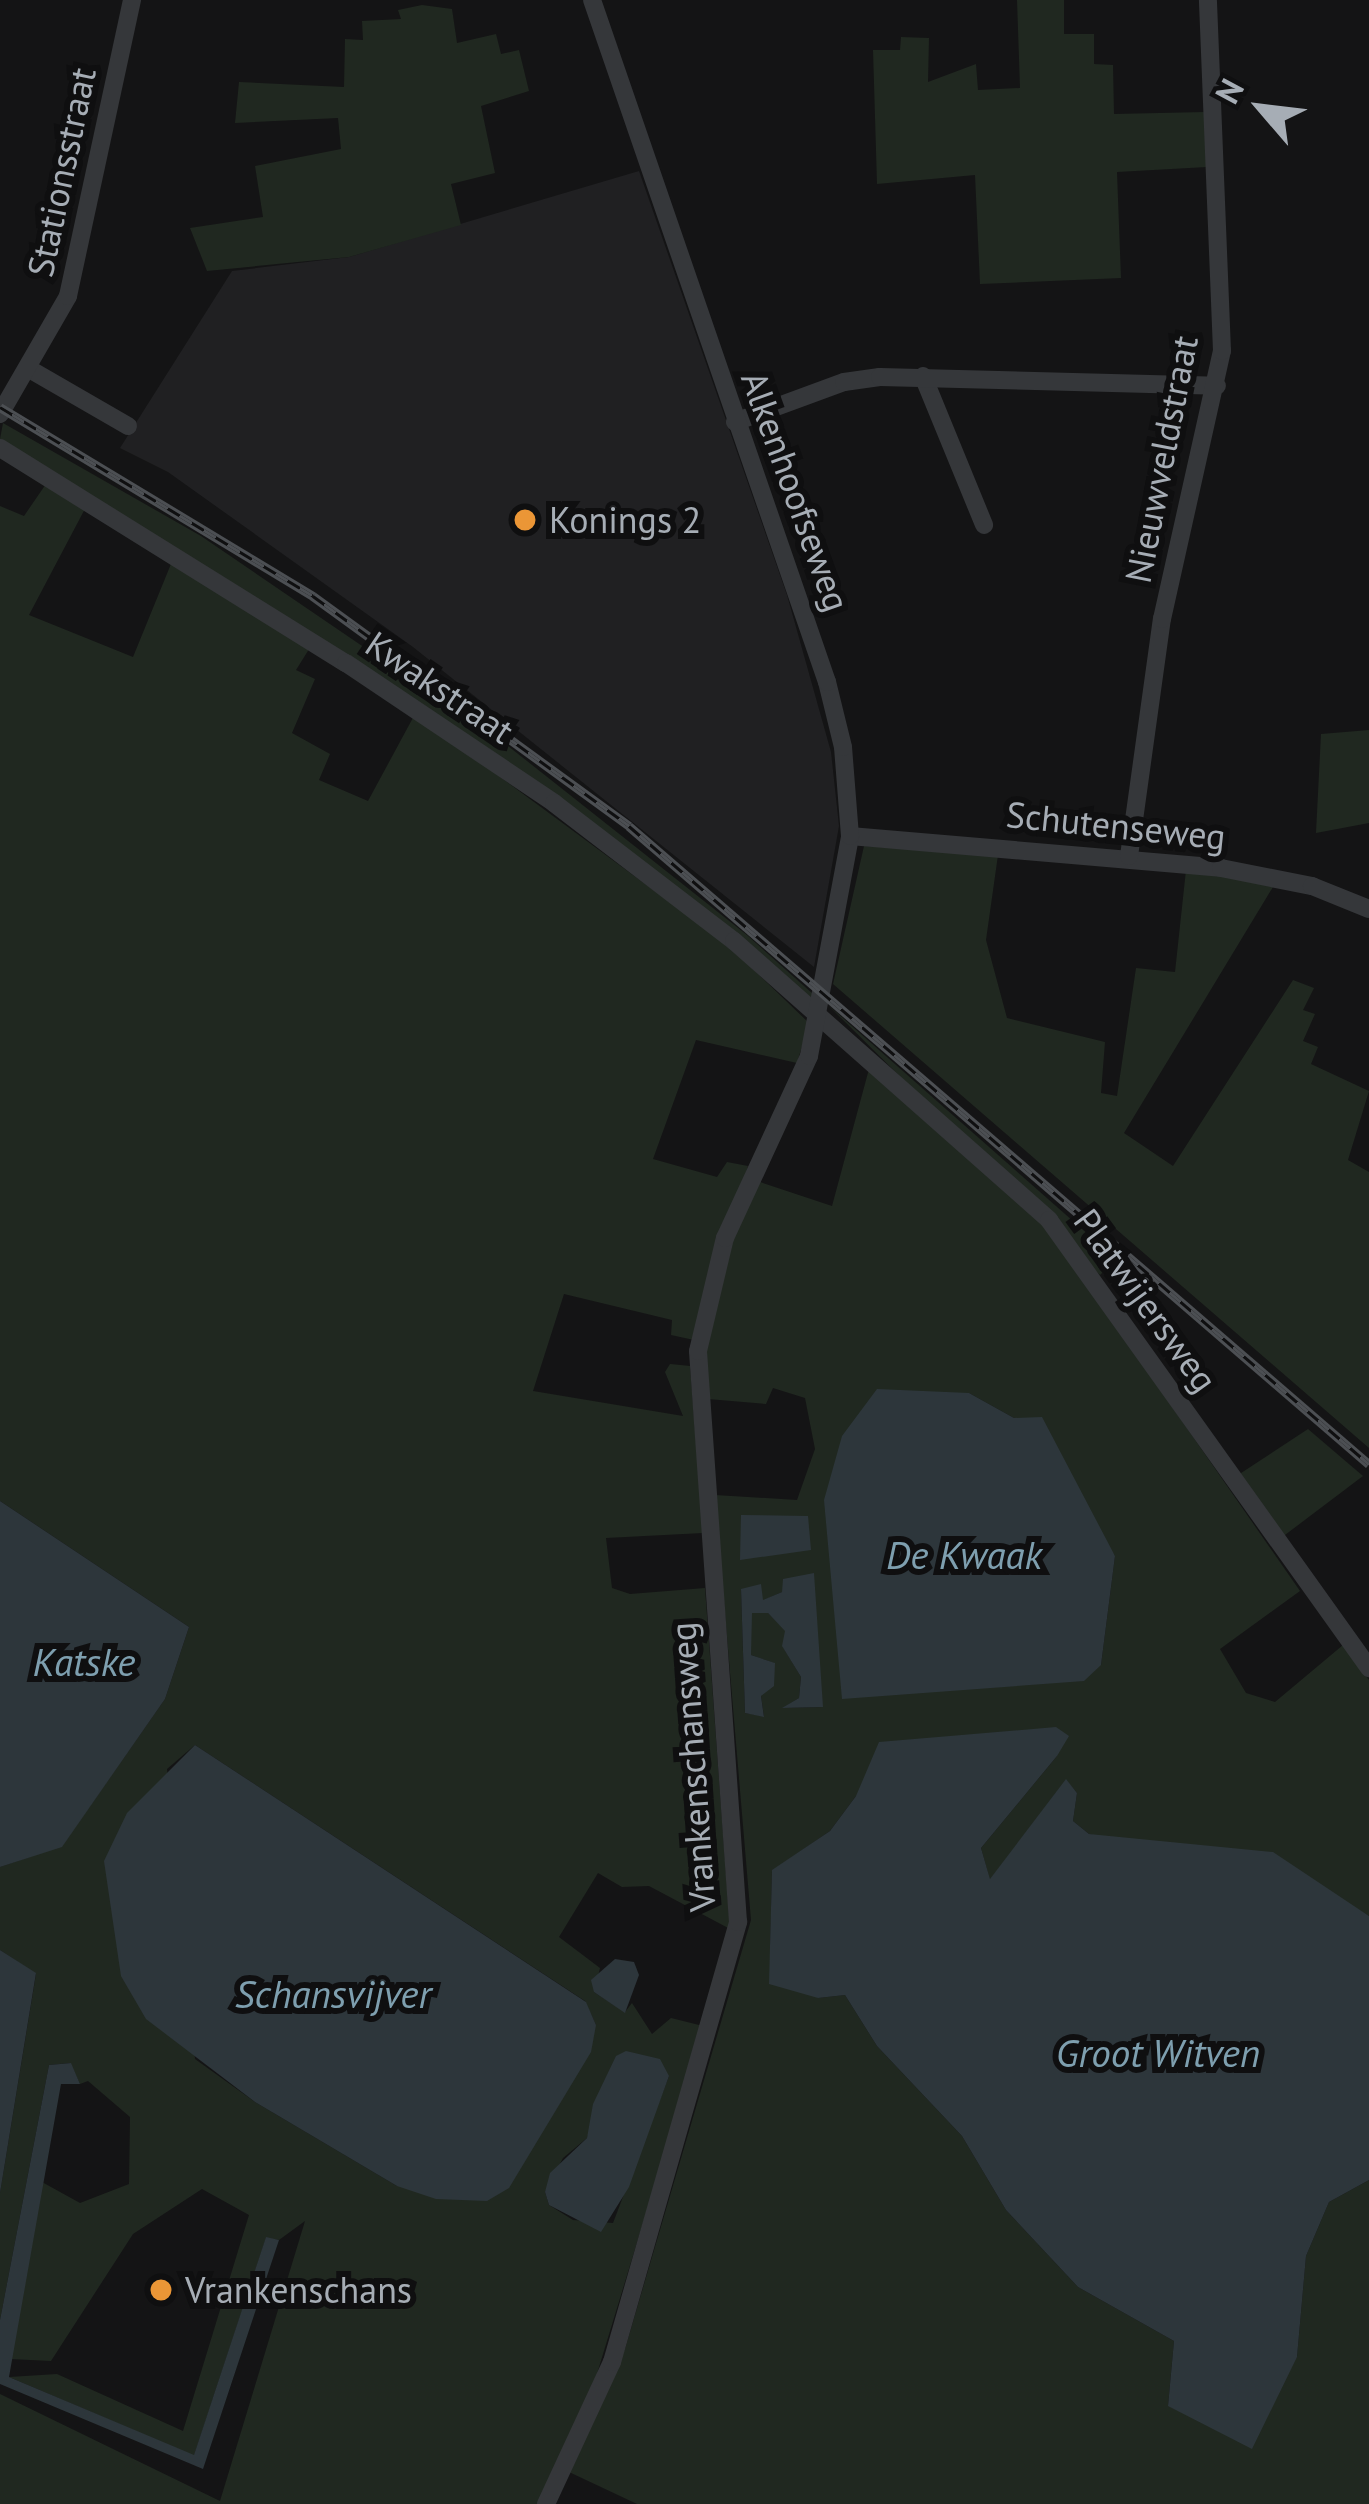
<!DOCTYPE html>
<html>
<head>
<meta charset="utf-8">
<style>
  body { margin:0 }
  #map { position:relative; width:1369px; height:2504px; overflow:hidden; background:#141415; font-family:"PT Sans",sans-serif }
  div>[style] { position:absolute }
  .built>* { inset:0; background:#202022 }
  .green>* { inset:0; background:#202820 }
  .water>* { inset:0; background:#2d363b }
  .minor>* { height:18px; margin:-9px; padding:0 9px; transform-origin:9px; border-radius:9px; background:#35373a }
  .rail>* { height:9px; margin-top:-4.5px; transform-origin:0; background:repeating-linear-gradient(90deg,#0f0f10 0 14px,#4c4f53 0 28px); box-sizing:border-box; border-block:3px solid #4c4f53 }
  .dots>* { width:33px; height:33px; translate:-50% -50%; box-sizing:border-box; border:6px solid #0f0f10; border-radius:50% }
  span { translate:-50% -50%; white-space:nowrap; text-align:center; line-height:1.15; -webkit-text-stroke:12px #0f0f10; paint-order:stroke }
  .street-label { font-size:36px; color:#a6adb5 }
  .poi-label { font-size:36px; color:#a6adb5 }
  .left { translate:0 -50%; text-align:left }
  .water-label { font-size:39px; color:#7e9faf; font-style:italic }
  .north { position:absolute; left:1201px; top:48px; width:120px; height:120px; -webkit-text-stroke:9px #0f0f10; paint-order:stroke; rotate:298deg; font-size:33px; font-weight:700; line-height:48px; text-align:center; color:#a6adb5 }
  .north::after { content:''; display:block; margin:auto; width:42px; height:54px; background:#a6adb5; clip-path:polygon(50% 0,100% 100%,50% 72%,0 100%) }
</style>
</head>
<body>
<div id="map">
  <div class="built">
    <div style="clip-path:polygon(639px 171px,787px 595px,831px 752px,839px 826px,814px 967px,413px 647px,168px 472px,120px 448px,232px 271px,349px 257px)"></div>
  </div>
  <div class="green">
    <div style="clip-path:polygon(1017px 0,1064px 0,1064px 34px,1094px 34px,1094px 64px,1113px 65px,1114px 114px,1205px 112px,1207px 167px,1117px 172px,1121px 278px,980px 284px,975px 175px,877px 184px,873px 50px,900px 50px,901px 37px,929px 38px,928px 82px,976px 64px,978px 90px,1020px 88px)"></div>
    <div style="clip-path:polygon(422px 5px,452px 9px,457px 43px,496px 34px,501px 54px,519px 50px,529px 91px,481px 106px,495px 173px,451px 184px,461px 225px,349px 257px,207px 271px,190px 228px,263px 217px,255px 166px,341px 149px,338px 118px,235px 123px,239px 82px,344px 87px,345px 39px,363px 40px,362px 21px,401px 19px,398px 10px)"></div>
    <div style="clip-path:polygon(3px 423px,201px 536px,503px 742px,747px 935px,813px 994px,809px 1000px,721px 924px,226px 579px,0 439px)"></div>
    <div style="clip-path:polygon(evenodd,48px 481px,87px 505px,29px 615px,133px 657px,173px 559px,311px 646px,296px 670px,315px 679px,292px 733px,330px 754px,319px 780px,368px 801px,415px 714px,729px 946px,809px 1023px,797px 1063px,696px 1040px,653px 1159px,717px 1177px,727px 1162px,748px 1166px,694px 1340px,671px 1335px,672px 1320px,564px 1294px,533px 1391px,683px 1416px,665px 1372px,670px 1364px,690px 1366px,703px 1533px,606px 1538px,612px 1588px,630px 1594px,705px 1588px,730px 1929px,649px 1886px,622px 1887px,598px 1873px,559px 1937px,600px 1968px,594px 1992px,625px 2012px,632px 2003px,652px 2034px,671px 2018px,703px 2026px,596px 2377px,539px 2504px,0 2504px,0 2394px,220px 2501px,305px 2221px,279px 2240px,266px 2238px,194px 2456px,9px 2377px,57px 2374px,183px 2431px,249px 2215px,202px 2189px,133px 2234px,51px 2361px,10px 2359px,42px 2182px,80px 2203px,129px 2184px,130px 2117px,88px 2081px,80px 2084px,70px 2063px,49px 2065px,0 2320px,0 2193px,36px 1974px,0 1950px,0 1867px,62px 1846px,165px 1699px,189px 1627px,0 1501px,0 506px,24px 516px,48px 481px,195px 1745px,585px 2001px,596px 2025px,397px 2186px,255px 2102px,195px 2059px,167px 1769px,195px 1745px,48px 481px,669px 2076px,613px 2223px,573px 2220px,549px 2205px,545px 2192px,563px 2158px,587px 2138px,602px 2090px,669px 2076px)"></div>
    <div style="clip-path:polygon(1369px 730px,1369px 823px,1316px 833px,1321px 734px)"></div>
    <div style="clip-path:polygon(864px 846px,998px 855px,986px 940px,1007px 1018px,1105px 1042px,1101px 1093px,1117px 1096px,1136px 968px,1175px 972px,1186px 870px,1276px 882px,1124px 1133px,1173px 1166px,1293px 980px,1314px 988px,1303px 1010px,1315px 1014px,1303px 1041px,1318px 1047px,1311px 1064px,1369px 1091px,1348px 1160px,1369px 1172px,1369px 1448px,833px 984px)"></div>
    <div style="clip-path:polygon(828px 1005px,1116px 1259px,1100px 1275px)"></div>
    <div style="clip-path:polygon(evenodd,869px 1069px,1048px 1228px,1300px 1591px,1220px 1649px,1246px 1693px,1275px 1702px,1343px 1645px,1369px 1680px,1369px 1916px,1331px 1894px,1089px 1834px,1073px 1821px,1077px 1793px,1066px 1780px,990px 1880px,981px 1848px,1057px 1756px,856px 1796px,830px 1831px,772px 1871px,770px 1959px,818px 1998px,845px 1995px,877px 2046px,962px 2136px,1006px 2210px,1078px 2287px,1174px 2341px,1168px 2406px,1297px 2357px,1306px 2256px,1329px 2202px,1369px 2180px,1369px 2504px,637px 2504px,569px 2472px,625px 2349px,751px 1920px,715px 1495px,797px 1500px,815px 1449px,805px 1398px,773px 1388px,766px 1404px,708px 1399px,704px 1355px,731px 1242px,757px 1181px,832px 1206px,869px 1069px,969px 1393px,1014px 1418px,1115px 1556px,1101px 1665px,969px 1393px,869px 1069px,741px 1590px,762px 1601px,782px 1592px,822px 1707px,783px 1708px,799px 1698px,801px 1677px,783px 1647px,786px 1631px,768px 1613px,751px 1613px,751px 1655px,774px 1663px,761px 1696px,764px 1716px,745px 1713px,741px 1590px)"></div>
    <div style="clip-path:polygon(1308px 1429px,1363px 1476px,1281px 1538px,1238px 1475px)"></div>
  </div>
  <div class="water">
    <div style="clip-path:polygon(877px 1389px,969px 1393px,1014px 1418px,1042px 1417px,1115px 1556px,1101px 1665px,1084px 1681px,842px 1699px,824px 1500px,842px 1436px)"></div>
    <div style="clip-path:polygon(0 1501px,189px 1627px,165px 1699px,62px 1847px,0 1867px)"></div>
    <div style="clip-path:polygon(741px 1515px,808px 1516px,811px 1550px,740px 1560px)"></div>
    <div style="clip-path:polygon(814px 1573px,823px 1707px,782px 1708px,799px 1698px,801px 1677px,782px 1646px,785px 1631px,768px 1613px,752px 1613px,751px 1655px,775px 1663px,774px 1686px,761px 1696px,764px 1717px,745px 1713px,741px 1589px,761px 1584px,763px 1600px,782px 1592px,783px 1579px)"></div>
    <div style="clip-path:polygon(1056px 1727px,1069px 1736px,1057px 1756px,981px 1848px,990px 1879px,1066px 1779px,1077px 1793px,1073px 1821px,1089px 1834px,1273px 1852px,1369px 1916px,1369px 2180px,1329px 2202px,1306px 2256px,1297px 2357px,1252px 2449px,1168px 2406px,1174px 2341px,1078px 2287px,1006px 2210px,962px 2136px,877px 2046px,845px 1995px,818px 1998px,769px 1984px,772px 1870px,830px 1831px,856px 1796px,879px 1742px)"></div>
    <div style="clip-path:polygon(195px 1745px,586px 2002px,596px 2025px,591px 2052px,509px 2188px,487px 2201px,436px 2199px,397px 2186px,255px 2102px,146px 2019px,121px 1976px,104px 1861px,127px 1813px)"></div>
    <div style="clip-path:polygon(0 1950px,36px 1973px,0 2193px)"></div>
    <div style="clip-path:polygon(615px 1959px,634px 1962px,639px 1975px,625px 2013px,594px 1992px,591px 1980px)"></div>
    <div style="clip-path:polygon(626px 2051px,660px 2059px,669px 2076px,629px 2187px,601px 2232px,549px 2205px,545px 2192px,550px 2173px,587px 2138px,593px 2104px,616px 2056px)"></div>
    <div style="clip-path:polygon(71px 2063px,80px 2084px,61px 2084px,9px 2377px,194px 2455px,266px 2237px,279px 2240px,203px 2469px,0 2384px,0 2320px,49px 2065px)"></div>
  </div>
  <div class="minor">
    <div style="left:31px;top:370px;width:112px;rotate:30deg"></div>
    <div style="left:923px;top:376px;width:161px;rotate:67.7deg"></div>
    <div style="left:0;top:414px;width:136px;rotate:-60deg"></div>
    <div style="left:68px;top:296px;width:303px;rotate:-77.8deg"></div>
    <div style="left:735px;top:422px;width:116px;rotate:-20.2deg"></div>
    <div style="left:844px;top:382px;width:36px;rotate:-8deg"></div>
    <div style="left:880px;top:377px;width:337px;rotate:1.5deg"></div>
    <div style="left:0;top:448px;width:407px;rotate:31.9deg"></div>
    <div style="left:346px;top:663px;width:251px;rotate:33.9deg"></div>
    <div style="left:554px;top:803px;width:227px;rotate:37.5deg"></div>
    <div style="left:734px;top:941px;width:421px;rotate:41.5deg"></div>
    <div style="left:1049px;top:1220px;width:551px;rotate:54.46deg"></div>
    <div style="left:850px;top:836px;width:372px;rotate:4.9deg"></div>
    <div style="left:1221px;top:868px;width:93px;rotate:11.2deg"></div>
    <div style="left:1312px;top:886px;width:61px;rotate:22deg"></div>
    <div style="left:1129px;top:856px;width:239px;rotate:-82.1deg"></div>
    <div style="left:1162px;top:619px;width:275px;rotate:-77.4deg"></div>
    <div style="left:1222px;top:351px;width:351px;rotate:-92.3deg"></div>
    <div style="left:546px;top:2504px;width:157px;rotate:-65.1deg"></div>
    <div style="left:612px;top:2362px;width:458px;rotate:-74deg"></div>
    <div style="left:738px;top:1922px;width:572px;rotate:-94.01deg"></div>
    <div style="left:698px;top:1351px;width:116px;rotate:-76.6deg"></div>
    <div style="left:725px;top:1238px;width:200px;rotate:-65.2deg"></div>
    <div style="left:809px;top:1056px;width:224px;rotate:-79.4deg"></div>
    <div style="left:850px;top:836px;width:89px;rotate:-94.5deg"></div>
    <div style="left:843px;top:747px;width:67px;rotate:-103.8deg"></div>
    <div style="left:827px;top:682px;width:721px;rotate:-109.01deg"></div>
  </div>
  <div class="rail">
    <div style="left:0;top:407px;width:366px;rotate:31.1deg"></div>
    <div style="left:313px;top:596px;width:391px;rotate:36deg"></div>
    <div style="left:629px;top:826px;width:977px;rotate:40.77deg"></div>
  </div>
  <div class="dots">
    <div style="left:525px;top:520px;background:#eb9636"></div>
    <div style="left:161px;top:2290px;background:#eb9636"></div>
  </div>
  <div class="street-label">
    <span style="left:61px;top:172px;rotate:-78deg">Stationsstraat</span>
    <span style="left:1161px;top:459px;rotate:-79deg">Nieuwveldstraat</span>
    <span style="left:796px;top:491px;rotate:70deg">Alkenhoofseweg</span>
    <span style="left:440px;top:687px;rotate:34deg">Kwakstraat</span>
    <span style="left:1116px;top:825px;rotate:6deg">Schutenseweg</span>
    <span style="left:1146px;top:1300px;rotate:54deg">Platwijersweg</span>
    <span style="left:692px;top:1767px;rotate:-94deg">Vrankenschansweg</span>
  </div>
  <div class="poi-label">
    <span class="left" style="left:549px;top:520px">Konings 2</span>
    <span class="left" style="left:185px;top:2290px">Vrankenschans</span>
  </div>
  <div class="water-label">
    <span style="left:964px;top:1555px">De Kwaak</span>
    <span style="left:84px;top:1662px">Katske</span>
    <span style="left:333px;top:1994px">Schansvijver</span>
    <span style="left:1158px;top:2053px">Groot Witven</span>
  </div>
  <div class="north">N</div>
</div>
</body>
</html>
